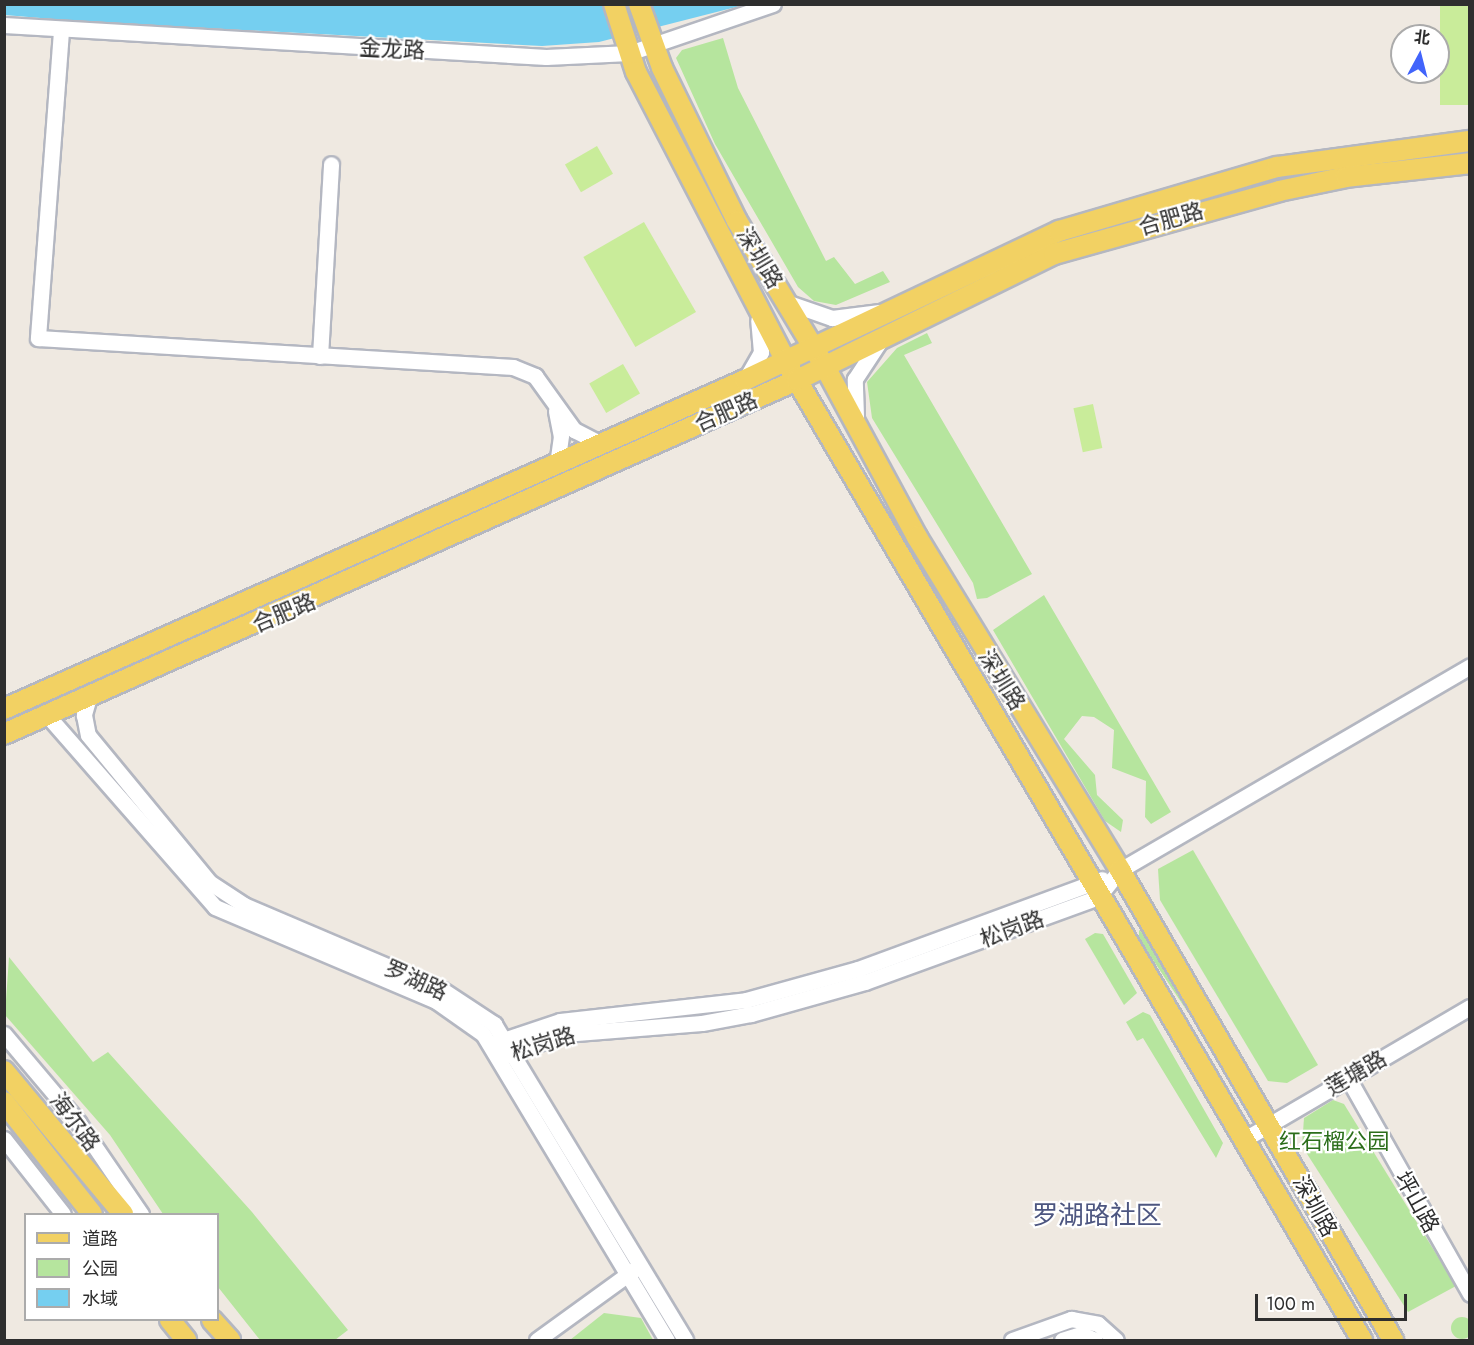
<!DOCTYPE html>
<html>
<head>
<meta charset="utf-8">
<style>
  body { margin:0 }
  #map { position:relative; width:1474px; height:1345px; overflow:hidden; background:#efe9e1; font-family:Jost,"Noto Sans SC",sans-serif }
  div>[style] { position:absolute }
  .green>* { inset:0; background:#b6e59e }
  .round { border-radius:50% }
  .pitch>* { inset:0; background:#c9ec9a; transform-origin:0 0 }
  .water>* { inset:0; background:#75cff0 }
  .roads { filter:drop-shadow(2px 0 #b4b7c1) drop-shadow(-2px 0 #b4b7c1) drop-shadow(0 2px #b4b7c1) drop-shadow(0 -2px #b4b7c1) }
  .minor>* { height:15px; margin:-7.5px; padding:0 7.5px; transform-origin:7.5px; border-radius:7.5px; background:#fff }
  .major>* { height:20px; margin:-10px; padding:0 10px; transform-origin:10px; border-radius:10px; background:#f2d163 }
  span { translate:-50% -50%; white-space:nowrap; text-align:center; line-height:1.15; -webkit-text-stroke:4.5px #fff; paint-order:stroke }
  .street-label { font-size:22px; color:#2e2e2e }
  .park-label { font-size:22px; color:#2c6e1b }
  .quarter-label { font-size:26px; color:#4d5680 }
  .frame { position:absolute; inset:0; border:6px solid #2e2e2e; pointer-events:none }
  .legend { position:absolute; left:24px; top:1213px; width:195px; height:108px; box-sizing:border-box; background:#fff; border:2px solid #ababab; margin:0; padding:8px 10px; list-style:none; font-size:18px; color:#2e2e2e }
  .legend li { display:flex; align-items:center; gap:12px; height:30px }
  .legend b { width:30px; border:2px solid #ababab }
  .north { position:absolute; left:1390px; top:24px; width:60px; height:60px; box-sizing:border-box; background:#fff; border:2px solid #ababab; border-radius:50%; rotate:7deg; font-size:16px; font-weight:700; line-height:24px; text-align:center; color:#2e2e2e }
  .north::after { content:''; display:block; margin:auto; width:21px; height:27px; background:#4264fb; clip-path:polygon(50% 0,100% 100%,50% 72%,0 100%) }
  .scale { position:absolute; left:1255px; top:1294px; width:152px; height:27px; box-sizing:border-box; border:3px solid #2e2e2e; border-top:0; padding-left:8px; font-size:18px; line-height:21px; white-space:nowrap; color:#2e2e2e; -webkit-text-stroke:4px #fff; paint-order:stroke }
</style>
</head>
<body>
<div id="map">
  <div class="green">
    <div style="clip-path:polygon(723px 38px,738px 88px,826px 261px,834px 257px,855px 284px,883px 271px,890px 282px,836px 305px,814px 301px,798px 287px,715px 144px,676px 58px,682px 50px)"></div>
    <div style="clip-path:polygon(927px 333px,932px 343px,904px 355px,1032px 574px,987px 598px,977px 599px,973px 583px,872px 418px,867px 382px,897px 348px)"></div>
    <div style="clip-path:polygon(1044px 595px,1171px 812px,1151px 824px,1145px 817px,1146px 781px,1112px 768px,1114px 730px,1094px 717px,1082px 716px,1064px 739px,1095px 775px,1097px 795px,1123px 820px,1121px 832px,1105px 821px,993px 630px)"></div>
    <div style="clip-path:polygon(1193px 850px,1318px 1065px,1287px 1083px,1268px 1081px,1160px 900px,1158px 869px)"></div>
    <div style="clip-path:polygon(1139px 930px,1144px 934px,1189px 1014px,1139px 939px)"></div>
    <div style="clip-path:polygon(1095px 933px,1103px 934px,1137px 993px,1124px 1005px,1085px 939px)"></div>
    <div style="clip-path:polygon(9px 957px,93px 1062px,108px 1052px,252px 1212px,348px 1330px,335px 1340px,260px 1340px,218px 1287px,218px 1214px,163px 1214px,110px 1135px,5px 1015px)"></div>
    <div style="clip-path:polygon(1143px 1012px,1150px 1015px,1223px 1143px,1216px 1158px,1143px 1038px,1137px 1041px,1126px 1022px)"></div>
    <div style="clip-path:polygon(1333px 1100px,1344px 1104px,1456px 1286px,1408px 1312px,1302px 1146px,1304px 1118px)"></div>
    <div style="clip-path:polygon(604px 1313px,641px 1318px,653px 1340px,570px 1340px)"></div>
    <div class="round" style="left:1451px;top:1317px;width:22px;height:22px"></div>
  </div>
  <div class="pitch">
    <div style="left:1440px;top:5px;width:29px;height:100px"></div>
    <div style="left:597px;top:146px;width:32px;height:37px;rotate:60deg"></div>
    <div style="left:644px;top:222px;width:104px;height:70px;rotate:60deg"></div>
    <div style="left:623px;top:364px;width:34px;height:39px;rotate:60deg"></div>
    <div style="left:1093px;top:404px;width:45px;height:20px;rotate:78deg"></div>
  </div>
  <div class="water">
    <div style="clip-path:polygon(4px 5px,744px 5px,599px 42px,542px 46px,76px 21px,5px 15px)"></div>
  </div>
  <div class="roads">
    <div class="minor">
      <div style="left:4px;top:25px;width:543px;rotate:3.38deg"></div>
      <div style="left:546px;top:57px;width:83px;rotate:-2.8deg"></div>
      <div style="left:629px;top:53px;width:152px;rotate:-18.8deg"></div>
      <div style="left:61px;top:31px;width:308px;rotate:94.3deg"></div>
      <div style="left:38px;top:338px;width:476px;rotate:3.5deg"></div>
      <div style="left:513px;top:367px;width:24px;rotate:22deg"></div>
      <div style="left:535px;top:376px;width:67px;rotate:54.2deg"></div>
      <div style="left:574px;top:430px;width:30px;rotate:27deg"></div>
      <div style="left:786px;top:302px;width:49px;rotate:19.2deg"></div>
      <div style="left:832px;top:318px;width:48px;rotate:-7.1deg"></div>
      <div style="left:320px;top:356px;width:192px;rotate:-86.7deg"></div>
      <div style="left:745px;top:380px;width:32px;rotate:-60deg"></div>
      <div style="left:761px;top:352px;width:32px;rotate:-95deg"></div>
      <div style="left:556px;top:411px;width:25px;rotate:79deg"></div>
      <div style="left:561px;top:436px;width:28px;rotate:98deg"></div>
      <div style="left:856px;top:416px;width:37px;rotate:-92deg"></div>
      <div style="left:855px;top:379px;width:45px;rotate:-56.7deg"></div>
      <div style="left:89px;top:697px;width:19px;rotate:106deg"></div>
      <div style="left:84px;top:715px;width:20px;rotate:79deg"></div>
      <div style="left:88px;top:735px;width:190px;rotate:50.5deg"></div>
      <div style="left:209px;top:882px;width:42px;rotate:33.3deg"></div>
      <div style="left:244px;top:905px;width:214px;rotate:23.1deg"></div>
      <div style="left:441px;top:989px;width:64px;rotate:33.4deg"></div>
      <div style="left:494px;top:1024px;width:369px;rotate:58.8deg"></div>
      <div style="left:47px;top:715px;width:255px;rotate:48.8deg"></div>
      <div style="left:215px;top:907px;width:240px;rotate:23deg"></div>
      <div style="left:436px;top:1001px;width:57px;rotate:35.1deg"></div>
      <div style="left:483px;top:1034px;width:357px;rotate:59deg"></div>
      <div style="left:4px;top:1034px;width:115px;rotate:49.9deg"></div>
      <div style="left:78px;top:1122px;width:112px;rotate:55.6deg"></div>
      <div style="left:497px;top:1042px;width:66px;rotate:-18.4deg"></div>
      <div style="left:560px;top:1021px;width:187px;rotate:-6.4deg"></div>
      <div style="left:746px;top:1000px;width:116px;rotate:-15.5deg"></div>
      <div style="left:858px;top:969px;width:260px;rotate:-20.2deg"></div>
      <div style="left:500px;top:1057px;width:68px;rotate:-19.8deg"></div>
      <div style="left:564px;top:1034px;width:138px;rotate:-4.6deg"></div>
      <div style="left:702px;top:1023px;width:50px;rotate:-10.4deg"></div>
      <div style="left:751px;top:1014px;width:118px;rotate:-15.7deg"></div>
      <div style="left:865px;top:982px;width:248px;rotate:-20deg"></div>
      <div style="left:1098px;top:897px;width:35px;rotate:-51deg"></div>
      <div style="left:1120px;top:870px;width:405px;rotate:-30.2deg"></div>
      <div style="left:1348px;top:1078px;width:248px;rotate:60.5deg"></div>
      <div style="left:4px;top:1139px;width:95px;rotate:51.8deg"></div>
      <div style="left:1243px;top:1140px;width:263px;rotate:-30.4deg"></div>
      <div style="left:537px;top:1340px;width:121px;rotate:-35.9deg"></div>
      <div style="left:1012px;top:1340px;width:63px;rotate:-19.6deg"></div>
      <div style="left:1071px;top:1319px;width:27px;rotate:10deg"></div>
      <div style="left:1098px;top:1324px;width:24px;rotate:42deg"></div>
      <div style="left:1062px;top:1340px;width:20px;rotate:-18deg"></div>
      <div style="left:1081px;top:1334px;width:15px;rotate:23deg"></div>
    </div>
    <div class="major">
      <div style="left:614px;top:4px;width:71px;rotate:72.1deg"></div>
      <div style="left:636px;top:72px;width:324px;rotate:62.6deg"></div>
      <div style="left:785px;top:360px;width:1137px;rotate:59.51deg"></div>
      <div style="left:639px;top:4px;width:68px;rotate:70.2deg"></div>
      <div style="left:662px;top:68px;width:170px;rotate:63.9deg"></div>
      <div style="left:737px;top:221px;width:168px;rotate:58.9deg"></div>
      <div style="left:824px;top:365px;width:196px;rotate:61.6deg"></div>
      <div style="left:917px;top:537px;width:390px;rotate:58.6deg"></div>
      <div style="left:1120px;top:870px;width:544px;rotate:59.85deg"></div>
      <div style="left:4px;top:709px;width:811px;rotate:-23.94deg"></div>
      <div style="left:745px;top:380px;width:348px;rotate:-25.4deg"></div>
      <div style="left:1059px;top:231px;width:227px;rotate:-16.4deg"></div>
      <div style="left:1277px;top:167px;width:195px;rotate:-7.7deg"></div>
      <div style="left:4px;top:734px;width:868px;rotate:-24.06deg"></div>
      <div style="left:797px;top:380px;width:286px;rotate:-26.1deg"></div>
      <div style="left:1054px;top:254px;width:234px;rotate:-15.6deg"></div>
      <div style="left:1279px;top:191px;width:68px;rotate:-11.8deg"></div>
      <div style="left:1346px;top:177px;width:125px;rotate:-6.4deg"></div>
      <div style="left:4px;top:1071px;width:186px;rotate:50.2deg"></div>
      <div style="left:4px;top:1102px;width:142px;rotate:51.8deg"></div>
      <div style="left:170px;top:1320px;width:26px;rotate:51deg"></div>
      <div style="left:212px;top:1320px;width:27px;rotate:48deg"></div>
    </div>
  </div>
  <div class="street-label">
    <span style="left:392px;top:49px;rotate:3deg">金龙路</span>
    <span style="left:1171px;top:219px;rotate:-16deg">合肥路</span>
    <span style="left:760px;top:258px;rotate:59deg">深圳路</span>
    <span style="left:726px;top:412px;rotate:-24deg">合肥路</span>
    <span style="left:284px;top:613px;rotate:-23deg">合肥路</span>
    <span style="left:1002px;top:680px;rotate:58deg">深圳路</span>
    <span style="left:1012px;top:929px;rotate:-20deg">松岗路</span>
    <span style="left:416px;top:980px;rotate:24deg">罗湖路</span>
    <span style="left:543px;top:1044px;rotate:-17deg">松岗路</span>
    <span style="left:1356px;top:1073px;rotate:-30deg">莲塘路</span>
    <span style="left:75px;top:1122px;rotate:53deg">海尔路</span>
    <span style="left:1417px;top:1202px;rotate:61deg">坪山路</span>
    <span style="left:1315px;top:1206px;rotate:61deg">深圳路</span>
  </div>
  <div class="park-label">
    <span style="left:1334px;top:1142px">红石榴公园</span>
  </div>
  <div class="quarter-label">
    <span style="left:1097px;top:1216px">罗湖路社区</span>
  </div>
  <div class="frame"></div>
  <ul class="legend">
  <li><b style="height:8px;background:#f2d163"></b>道路</li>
  <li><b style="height:16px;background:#b6e59e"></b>公园</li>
  <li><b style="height:16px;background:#75cff0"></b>水域</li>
  </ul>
  <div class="north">北</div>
  <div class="scale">100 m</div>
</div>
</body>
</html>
